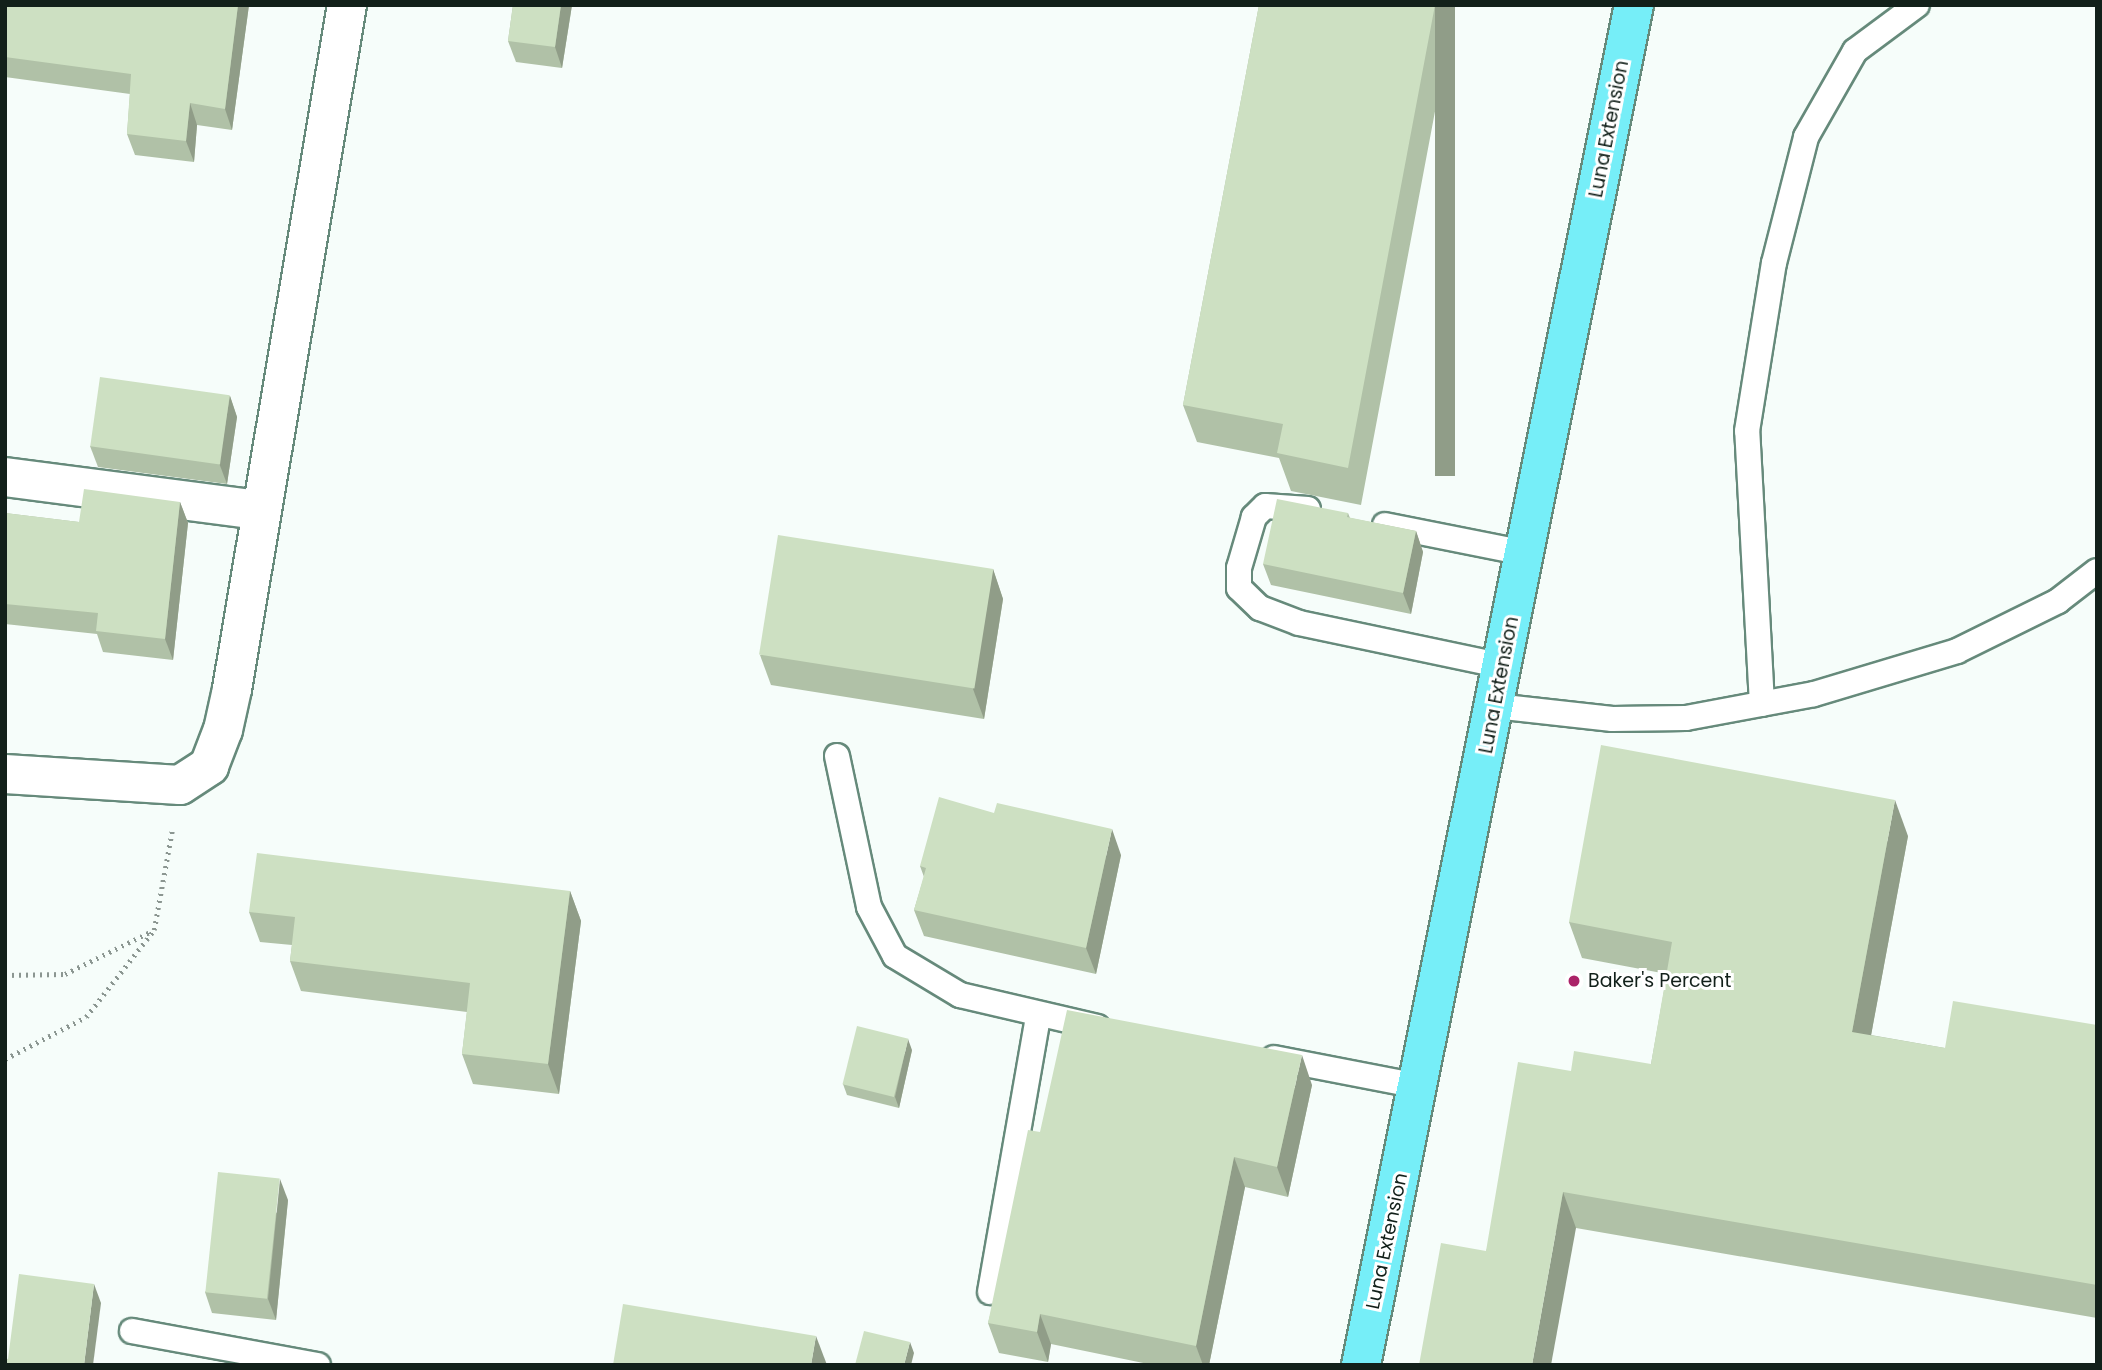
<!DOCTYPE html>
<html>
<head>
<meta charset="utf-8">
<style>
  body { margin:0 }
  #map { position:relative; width:2102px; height:1370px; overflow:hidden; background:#f6fdfa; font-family:Poppins,sans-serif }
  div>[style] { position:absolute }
  .path>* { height:4.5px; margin-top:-2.25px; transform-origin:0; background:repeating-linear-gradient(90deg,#8b9691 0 2px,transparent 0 7px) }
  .roads { filter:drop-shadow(2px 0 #668a7b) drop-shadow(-2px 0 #668a7b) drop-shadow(0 2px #668a7b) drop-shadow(0 -2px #668a7b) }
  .service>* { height:24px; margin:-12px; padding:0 12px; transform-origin:12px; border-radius:12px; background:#fff }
  .minor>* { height:38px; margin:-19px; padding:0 19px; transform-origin:19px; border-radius:19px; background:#fff }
  .trunk>* { height:38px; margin:-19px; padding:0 19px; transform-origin:19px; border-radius:19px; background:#76eef8 }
  .wall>* { inset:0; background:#b0c1a7 }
  .shaded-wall>* { inset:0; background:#909d88; transform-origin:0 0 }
  .building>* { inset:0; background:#cde0c2; transform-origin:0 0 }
  .dots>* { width:19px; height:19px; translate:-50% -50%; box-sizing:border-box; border:4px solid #fff; border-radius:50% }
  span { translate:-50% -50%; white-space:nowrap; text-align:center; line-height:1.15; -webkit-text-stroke:6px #fff; paint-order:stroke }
  .street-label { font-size:19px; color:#12201a }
  .poi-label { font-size:19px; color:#12201a }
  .left { translate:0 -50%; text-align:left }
  .frame { position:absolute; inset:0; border:7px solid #12201a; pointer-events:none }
</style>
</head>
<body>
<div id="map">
  <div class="path">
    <div style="left:5px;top:975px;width:60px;rotate:-1deg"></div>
    <div style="left:65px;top:974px;width:95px;rotate:-26.3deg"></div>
    <div style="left:5px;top:1059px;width:91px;rotate:-27.4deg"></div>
    <div style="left:86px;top:1017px;width:110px;rotate:-52deg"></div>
    <div style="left:154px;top:930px;width:101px;rotate:-79.7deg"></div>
  </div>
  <div class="roads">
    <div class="service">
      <div style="left:1308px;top:509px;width:43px;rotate:-176deg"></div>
      <div style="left:1265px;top:506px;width:16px;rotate:135deg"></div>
      <div style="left:1254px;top:517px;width:53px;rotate:106.4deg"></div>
      <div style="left:1239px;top:568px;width:20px;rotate:90deg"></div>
      <div style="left:1239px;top:588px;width:29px;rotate:44deg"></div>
      <div style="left:1260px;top:608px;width:42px;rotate:21deg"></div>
      <div style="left:1299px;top:623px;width:208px;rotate:11.9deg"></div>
      <div style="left:1385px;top:525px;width:143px;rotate:11.3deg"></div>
      <div style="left:1762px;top:704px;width:273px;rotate:-93.1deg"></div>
      <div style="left:1747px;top:431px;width:170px;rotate:-80.9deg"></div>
      <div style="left:1774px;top:263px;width:130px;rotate:-75.7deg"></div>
      <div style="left:1806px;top:137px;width:99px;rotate:-60.3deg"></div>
      <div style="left:1855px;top:51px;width:77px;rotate:-36.6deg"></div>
      <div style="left:1495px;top:706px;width:118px;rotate:6.3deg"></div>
      <div style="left:1612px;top:719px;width:74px;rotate:-0.8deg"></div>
      <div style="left:1686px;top:718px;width:130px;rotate:-10.6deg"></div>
      <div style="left:1814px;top:694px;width:149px;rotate:-16.7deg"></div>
      <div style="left:1957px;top:651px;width:113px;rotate:-26.3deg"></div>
      <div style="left:2058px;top:601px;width:49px;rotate:-37.6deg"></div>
      <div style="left:837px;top:756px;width:154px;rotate:78deg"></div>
      <div style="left:869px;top:907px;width:55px;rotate:62deg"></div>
      <div style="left:895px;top:956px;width:76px;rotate:31deg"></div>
      <div style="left:960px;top:995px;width:141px;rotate:13.1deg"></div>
      <div style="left:1274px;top:1058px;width:147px;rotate:11deg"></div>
      <div style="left:990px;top:1292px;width:279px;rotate:-80.1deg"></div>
      <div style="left:132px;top:1331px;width:189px;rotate:10.4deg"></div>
    </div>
    <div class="minor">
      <div style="left:5px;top:477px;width:257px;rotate:7.4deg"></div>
      <div style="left:5px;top:774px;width:175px;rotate:3.6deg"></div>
      <div style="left:180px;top:785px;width:35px;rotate:-33deg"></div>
      <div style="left:209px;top:766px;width:39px;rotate:-69deg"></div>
      <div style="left:223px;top:730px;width:42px;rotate:-77.6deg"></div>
      <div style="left:232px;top:689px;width:694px;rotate:-80.46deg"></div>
    </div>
    <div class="trunk">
      <div style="left:1361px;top:1365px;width:1387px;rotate:-78.65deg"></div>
    </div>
  </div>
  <div class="wall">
    <div style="clip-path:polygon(5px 5px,249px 5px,232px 130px,197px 125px,194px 162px,135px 155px,127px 134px,130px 94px,5px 77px)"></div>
    <div style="clip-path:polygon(513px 5px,572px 5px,562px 68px,516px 62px,508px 41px)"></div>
    <div style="clip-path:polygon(1259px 5px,1455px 5px,1361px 505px,1291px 491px,1279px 458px,1197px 442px,1183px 405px)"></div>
    <div style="clip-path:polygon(230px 396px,237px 417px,227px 484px,98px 467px,90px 446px)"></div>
    <div style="clip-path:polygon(180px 502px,188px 523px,173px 660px,103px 652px,97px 634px,5px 624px,5px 513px,79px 522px)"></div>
    <div style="clip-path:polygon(1348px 513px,1350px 518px,1416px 531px,1423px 552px,1411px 614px,1271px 585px,1263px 564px)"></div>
    <div style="clip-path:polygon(993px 569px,1003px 599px,984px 719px,771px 685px,760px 655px)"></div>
    <div style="clip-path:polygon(1908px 836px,1871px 1035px,1945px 1048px,2097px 1025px,2097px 1318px,1576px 1228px,1486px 1251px,1571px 1071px,1651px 1064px,1667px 974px,1582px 958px,1569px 922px)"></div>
    <div style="clip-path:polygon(1121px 855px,1096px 974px,924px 936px,914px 910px,924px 877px,920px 866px)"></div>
    <div style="clip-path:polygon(570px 891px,581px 921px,559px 1094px,473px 1084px,462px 1054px,467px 1012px,301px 991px,290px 961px,292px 945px,260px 942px,249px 912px)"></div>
    <div style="clip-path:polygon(912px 1050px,899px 1108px,847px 1095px,843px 1084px)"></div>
    <div style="clip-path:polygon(1312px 1085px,1288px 1197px,1245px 1187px,1209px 1365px,1153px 1365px,1051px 1344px,1048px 1362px,999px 1353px,988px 1323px,1040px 1132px)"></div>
    <div style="clip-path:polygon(288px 1200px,276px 1320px,212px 1313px,205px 1292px)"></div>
  </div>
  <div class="shaded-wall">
    <div style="clip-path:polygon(238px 5px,249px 5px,232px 130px,225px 109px)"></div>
    <div style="clip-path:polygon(561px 5px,572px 5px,562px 68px,555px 47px)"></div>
    <div style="left:1435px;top:5px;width:20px;height:471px"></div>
    <div style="clip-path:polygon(190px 103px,197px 125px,194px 162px,186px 141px)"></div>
    <div style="clip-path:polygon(230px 396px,237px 417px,227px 484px,219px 463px)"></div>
    <div style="clip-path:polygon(180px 502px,188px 523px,173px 660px,165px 639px)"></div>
    <div style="clip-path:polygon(1416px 531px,1423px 552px,1411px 614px,1403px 593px)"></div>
    <div style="clip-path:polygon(993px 569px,1003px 599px,984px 719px,973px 689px)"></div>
    <div style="clip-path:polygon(1895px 800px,1908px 836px,1865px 1068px,1852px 1032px)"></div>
    <div style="clip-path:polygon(1112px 829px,1121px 855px,1096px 974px,1086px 948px)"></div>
    <div style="clip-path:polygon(570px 891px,581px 921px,559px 1094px,548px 1064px)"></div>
    <div style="clip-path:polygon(908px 1039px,912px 1050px,899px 1108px,895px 1097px)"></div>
    <div style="clip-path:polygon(1302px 1055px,1312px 1085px,1288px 1197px,1277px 1167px)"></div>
    <div style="clip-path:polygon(1234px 1157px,1245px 1187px,1209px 1365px,1203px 1365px,1196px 1346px)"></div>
    <div style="clip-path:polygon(280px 1179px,288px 1200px,276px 1320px,268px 1299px)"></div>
    <div style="clip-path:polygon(1563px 1192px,1576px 1228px,1551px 1365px,1532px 1365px)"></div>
    <div style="clip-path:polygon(94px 1284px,101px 1303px,93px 1365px,84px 1365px)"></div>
    <div style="clip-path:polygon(1040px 1314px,1051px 1344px,1048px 1362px,1037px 1332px)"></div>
    <div style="clip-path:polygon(816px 1336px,827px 1365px,811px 1365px)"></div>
    <div style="clip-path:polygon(910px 1342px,914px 1353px,911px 1365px,904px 1365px)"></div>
  </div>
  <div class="building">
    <div style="clip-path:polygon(5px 5px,238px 5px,225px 109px,190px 103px,186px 141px,127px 134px,131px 74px,5px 57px)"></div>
    <div style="clip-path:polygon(513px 5px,561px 5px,555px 47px,508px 41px)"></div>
    <div style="clip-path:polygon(1259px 5px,1435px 5px,1348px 468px,1277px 453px,1283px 424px,1183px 405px)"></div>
    <div style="left:100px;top:377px;width:131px;height:70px;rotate:8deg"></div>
    <div style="clip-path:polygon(84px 489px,180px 502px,165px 639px,96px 631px,98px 613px,5px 604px,5px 513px,79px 522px)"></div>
    <div style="clip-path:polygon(1277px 499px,1348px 513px,1347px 517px,1416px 531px,1403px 593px,1263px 564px)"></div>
    <div style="left:778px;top:535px;width:218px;height:121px;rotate:9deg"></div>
    <div style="clip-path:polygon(1601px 745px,1895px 800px,1852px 1032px,1945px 1048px,1953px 1001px,2097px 1025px,2097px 1285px,1563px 1192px,1532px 1365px,1419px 1365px,1441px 1243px,1486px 1251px,1518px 1062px,1571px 1071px,1574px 1051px,1651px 1064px,1672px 942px,1569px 922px)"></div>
    <div style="clip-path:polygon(939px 797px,994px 813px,997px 803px,1112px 829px,1086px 948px,914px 910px,926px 868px,920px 866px)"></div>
    <div style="clip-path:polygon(257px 853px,570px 891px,548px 1064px,462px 1054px,470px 983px,290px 961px,295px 917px,249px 912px)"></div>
    <div style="clip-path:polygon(1067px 1010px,1302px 1055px,1277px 1167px,1234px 1157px,1196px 1346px,1040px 1314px,1037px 1332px,988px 1323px,1028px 1130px,1040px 1132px)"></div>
    <div style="left:857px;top:1026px;width:53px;height:60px;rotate:14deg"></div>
    <div style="left:218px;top:1172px;width:62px;height:121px;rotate:6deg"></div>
    <div style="clip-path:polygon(19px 1274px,94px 1284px,84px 1365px,5px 1365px,5px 1358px,8px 1359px)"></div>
    <div style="clip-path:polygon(623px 1304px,816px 1336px,811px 1365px,613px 1365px)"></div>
    <div style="clip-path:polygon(864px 1331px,910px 1342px,904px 1365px,855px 1365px)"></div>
  </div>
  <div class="dots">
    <div style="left:1574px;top:981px;background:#ab2368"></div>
  </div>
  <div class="street-label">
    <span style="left:1609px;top:129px;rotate:-79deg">Luna Extension</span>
    <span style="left:1499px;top:685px;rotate:-79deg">Luna Extension</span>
    <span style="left:1387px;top:1241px;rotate:-78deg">Luna Extension</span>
  </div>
  <div class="poi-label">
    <span class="left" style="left:1588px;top:981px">Baker's Percent</span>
  </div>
  <div class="frame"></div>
</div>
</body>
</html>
